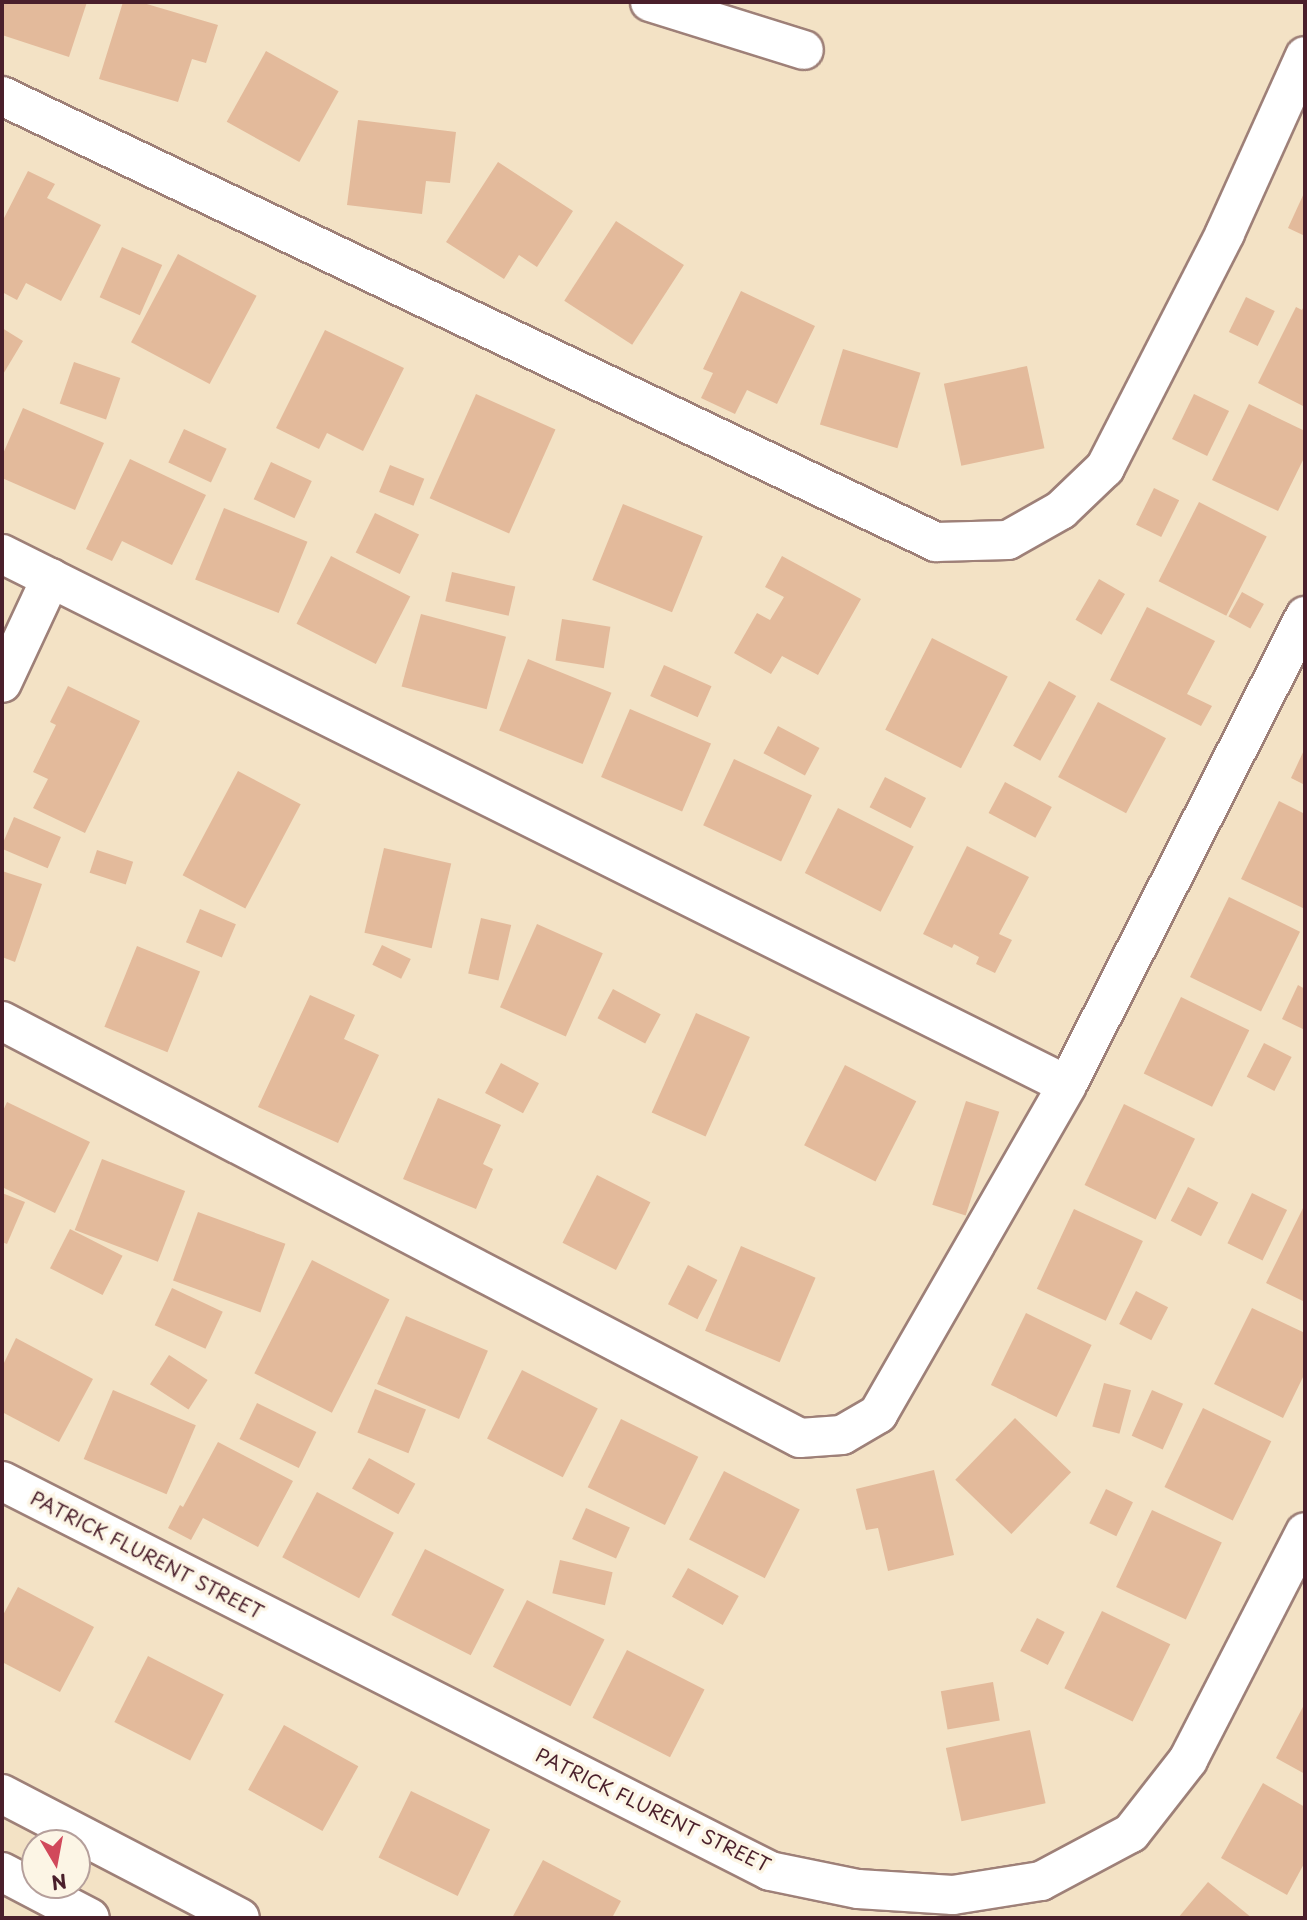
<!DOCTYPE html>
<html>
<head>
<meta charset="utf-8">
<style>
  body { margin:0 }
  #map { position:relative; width:1307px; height:1920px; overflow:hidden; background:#f3e2c5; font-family:"Playpen Sans",sans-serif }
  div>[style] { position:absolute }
  .building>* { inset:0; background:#e3ba9b; transform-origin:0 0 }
  .roads { filter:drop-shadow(2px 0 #9e8078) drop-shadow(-2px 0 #9e8078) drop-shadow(0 2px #9e8078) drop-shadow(0 -2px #9e8078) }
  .minor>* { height:38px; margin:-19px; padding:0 19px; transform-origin:19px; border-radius:19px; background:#fff }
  span { translate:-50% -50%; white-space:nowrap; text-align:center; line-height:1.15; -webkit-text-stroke:7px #fcf5e5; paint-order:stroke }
  .street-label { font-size:19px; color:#4a1f2b }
  .frame { position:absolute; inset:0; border:4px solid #4a1f2b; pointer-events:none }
  .north { position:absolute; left:21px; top:1829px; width:70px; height:70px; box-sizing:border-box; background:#fcf5e5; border:2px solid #b59f9b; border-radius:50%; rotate:170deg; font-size:19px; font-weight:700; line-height:28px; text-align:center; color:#4a1f2b }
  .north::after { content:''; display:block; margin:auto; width:24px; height:32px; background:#d1495b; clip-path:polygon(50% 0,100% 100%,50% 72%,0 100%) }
</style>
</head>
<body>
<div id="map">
  <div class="building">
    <div style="clip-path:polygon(2px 2px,87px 2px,69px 57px,2px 35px)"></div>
    <div style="clip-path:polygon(123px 2px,140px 2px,218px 25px,206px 63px,192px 59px,178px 102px,99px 79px)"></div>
    <div style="left:266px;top:51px;width:83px;height:81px;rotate:29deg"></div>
    <div style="clip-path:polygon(358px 120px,456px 132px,450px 183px,426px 181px,422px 214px,347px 205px)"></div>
    <div style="clip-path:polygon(498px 162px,573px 211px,537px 267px,519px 255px,504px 279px,446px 242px)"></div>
    <div style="clip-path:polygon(28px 171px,55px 184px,47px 198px,101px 225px,61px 301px,26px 283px,17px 300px,2px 292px,2px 222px)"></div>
    <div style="clip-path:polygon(1305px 191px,1305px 236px,1288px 228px)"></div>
    <div style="left:616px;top:221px;width:81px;height:95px;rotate:33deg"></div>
    <div style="left:122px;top:247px;width:44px;height:55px;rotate:24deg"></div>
    <div style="left:178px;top:254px;width:89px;height:100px;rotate:28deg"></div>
    <div style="clip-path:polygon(741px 291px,815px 326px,777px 404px,747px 390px,735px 414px,701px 398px,713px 373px,703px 369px)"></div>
    <div style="left:1246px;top:297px;width:32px;height:39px;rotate:26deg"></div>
    <div style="clip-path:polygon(1305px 304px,1305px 407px,1258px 383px,1296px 307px,1302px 310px)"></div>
    <div style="clip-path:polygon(2px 328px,23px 341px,2px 376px)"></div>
    <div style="clip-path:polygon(325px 330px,404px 368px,363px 451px,327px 433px,319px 449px,276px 428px)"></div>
    <div style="left:843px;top:349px;width:81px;height:79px;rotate:17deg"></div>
    <div style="left:74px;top:362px;width:49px;height:44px;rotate:19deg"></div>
    <div style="left:1027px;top:366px;width:84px;height:85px;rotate:78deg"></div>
    <div style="left:476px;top:394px;width:87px;height:114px;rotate:24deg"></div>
    <div style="left:1194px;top:394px;width:39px;height:50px;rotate:26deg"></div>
    <div style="clip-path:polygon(1249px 404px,1305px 431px,1305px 456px,1278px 511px,1212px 480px)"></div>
    <div style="clip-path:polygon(23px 408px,104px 443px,75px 510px,2px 478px,2px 456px)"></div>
    <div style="left:184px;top:429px;width:47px;height:37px;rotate:25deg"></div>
    <div style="clip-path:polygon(130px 459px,206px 495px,172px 565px,122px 541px,112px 561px,86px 549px)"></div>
    <div style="left:271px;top:462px;width:45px;height:41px;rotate:25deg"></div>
    <div style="left:390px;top:465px;width:37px;height:29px;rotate:22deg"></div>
    <div style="left:1154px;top:488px;width:28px;height:41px;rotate:26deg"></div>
    <div style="left:1199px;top:502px;width:76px;height:89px;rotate:27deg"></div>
    <div style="left:623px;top:504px;width:86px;height:82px;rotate:22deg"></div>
    <div style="left:224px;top:508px;width:90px;height:77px;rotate:22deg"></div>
    <div style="left:375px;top:513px;width:49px;height:44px;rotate:26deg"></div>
    <div style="left:331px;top:556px;width:89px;height:76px;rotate:27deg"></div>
    <div style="clip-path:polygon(782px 556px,861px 599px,818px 675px,782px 656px,771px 674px,734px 653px,757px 613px,770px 620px,784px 597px,765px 587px)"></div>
    <div style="left:452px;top:572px;width:65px;height:30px;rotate:13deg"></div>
    <div style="left:1099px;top:579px;width:30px;height:47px;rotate:30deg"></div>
    <div style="left:1242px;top:592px;width:25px;height:28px;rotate:29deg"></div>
    <div style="clip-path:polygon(1147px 607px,1215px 641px,1187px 694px,1212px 706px,1201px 726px,1110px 680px)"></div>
    <div style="left:421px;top:614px;width:88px;height:75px;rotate:15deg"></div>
    <div style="left:562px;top:619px;width:49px;height:42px;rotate:9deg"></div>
    <div style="left:932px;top:638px;width:85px;height:103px;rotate:27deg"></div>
    <div style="left:528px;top:659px;width:90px;height:77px;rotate:22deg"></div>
    <div style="left:664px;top:665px;width:52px;height:34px;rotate:24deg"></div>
    <div style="left:1049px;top:681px;width:31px;height:74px;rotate:29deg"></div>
    <div style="clip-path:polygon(68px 686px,140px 721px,85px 833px,33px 808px,48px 779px,33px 772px,56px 725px,50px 722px)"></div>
    <div style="left:1098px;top:702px;width:77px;height:85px;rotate:28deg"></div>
    <div style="left:630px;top:709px;width:88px;height:74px;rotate:23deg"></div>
    <div style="left:778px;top:726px;width:47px;height:31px;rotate:28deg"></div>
    <div style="clip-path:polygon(1305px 748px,1305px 785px,1291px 778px)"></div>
    <div style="left:734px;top:759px;width:86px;height:73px;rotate:25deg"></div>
    <div style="left:238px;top:771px;width:71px;height:118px;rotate:28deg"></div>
    <div style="left:885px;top:777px;width:46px;height:34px;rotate:27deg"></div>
    <div style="left:1005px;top:782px;width:53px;height:35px;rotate:28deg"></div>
    <div style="clip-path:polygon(1279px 801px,1305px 814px,1305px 909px,1241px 879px)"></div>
    <div style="left:838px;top:808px;width:85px;height:73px;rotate:27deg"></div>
    <div style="left:14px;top:817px;width:51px;height:34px;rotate:23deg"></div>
    <div style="clip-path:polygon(967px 846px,1029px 877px,999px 934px,1012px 940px,995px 973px,976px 964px,979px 957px,954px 944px,952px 948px,923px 934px)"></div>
    <div style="left:384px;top:848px;width:69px;height:87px;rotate:13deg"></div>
    <div style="left:97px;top:850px;width:38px;height:24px;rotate:18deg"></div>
    <div style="clip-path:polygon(2px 871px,42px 884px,15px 962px,2px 957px)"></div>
    <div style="left:1229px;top:897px;width:79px;height:89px;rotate:26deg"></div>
    <div style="left:200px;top:909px;width:39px;height:36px;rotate:23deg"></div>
    <div style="left:481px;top:918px;width:31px;height:57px;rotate:13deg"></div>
    <div style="left:537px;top:924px;width:72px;height:91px;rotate:24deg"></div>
    <div style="left:382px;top:945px;width:32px;height:22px;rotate:26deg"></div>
    <div style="left:137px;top:946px;width:68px;height:87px;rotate:22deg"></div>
    <div style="clip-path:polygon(1298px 985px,1305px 989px,1305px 1030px,1282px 1019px)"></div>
    <div style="left:613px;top:989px;width:54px;height:33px;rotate:28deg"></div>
    <div style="clip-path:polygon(310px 995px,355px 1015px,344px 1039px,379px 1055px,338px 1143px,258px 1107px)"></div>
    <div style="left:1181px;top:997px;width:76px;height:85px;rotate:26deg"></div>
    <div style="left:696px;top:1013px;width:59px;height:109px;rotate:24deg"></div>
    <div style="left:1264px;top:1043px;width:31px;height:38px;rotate:27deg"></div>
    <div style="left:501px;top:1063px;width:43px;height:34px;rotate:28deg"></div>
    <div style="left:845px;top:1065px;width:80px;height:90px;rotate:27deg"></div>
    <div style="clip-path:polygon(438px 1098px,501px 1125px,483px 1164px,493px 1169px,476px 1209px,403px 1179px)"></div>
    <div style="left:966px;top:1101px;width:35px;height:109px;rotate:18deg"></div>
    <div style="clip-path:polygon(7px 1102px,90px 1142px,55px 1213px,2px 1187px,2px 1113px)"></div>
    <div style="left:1124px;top:1104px;width:79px;height:90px;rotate:26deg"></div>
    <div style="left:102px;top:1159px;width:89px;height:76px;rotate:21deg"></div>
    <div style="left:597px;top:1175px;width:60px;height:76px;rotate:27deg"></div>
    <div style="left:1188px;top:1187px;width:34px;height:38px;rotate:27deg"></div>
    <div style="clip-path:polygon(2px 1193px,25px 1202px,7px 1244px,2px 1242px)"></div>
    <div style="left:1252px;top:1193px;width:39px;height:56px;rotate:26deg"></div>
    <div style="clip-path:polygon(1305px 1204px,1305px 1302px,1266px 1283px)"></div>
    <div style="left:1074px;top:1209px;width:76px;height:88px;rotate:25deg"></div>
    <div style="left:198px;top:1212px;width:93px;height:73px;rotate:20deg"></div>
    <div style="left:70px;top:1229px;width:59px;height:44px;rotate:27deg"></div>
    <div style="left:741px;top:1246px;width:81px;height:92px;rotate:23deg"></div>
    <div style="left:312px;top:1260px;width:87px;height:127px;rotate:27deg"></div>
    <div style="left:688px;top:1265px;width:33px;height:44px;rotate:27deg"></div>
    <div style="left:172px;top:1288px;width:56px;height:41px;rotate:25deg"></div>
    <div style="left:1136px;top:1291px;width:36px;height:37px;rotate:27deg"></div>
    <div style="clip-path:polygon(1252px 1308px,1305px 1333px,1305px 1373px,1283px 1418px,1214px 1384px)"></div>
    <div style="left:1026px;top:1313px;width:73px;height:80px;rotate:26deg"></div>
    <div style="left:406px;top:1316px;width:89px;height:74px;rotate:23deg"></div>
    <div style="clip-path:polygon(16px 1338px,93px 1379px,59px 1442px,2px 1412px,2px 1367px)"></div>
    <div style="left:169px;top:1355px;width:46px;height:35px;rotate:33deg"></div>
    <div style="left:522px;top:1370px;width:85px;height:77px;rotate:27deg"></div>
    <div style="left:1104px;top:1383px;width:28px;height:45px;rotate:15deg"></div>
    <div style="left:375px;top:1389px;width:55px;height:47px;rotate:22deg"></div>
    <div style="left:113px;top:1390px;width:90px;height:75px;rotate:23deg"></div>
    <div style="left:1152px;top:1390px;width:34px;height:50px;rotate:24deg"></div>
    <div style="left:257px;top:1403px;width:66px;height:40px;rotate:26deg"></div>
    <div style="left:1203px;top:1408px;width:76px;height:88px;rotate:26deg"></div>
    <div style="left:1015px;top:1418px;width:78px;height:86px;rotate:44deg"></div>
    <div style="left:621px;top:1419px;width:86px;height:76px;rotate:26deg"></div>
    <div style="clip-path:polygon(218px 1442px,293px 1481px,258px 1547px,203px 1518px,191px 1540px,168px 1528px,180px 1505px,183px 1507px)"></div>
    <div style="left:369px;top:1458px;width:53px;height:35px;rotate:29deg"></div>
    <div style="clip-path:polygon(934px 1470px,954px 1555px,888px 1571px,878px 1528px,866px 1530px,856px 1489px)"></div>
    <div style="left:724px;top:1471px;width:85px;height:77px;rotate:27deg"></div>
    <div style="left:1106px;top:1489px;width:30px;height:38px;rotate:26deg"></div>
    <div style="left:317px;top:1492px;width:87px;height:74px;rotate:28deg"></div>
    <div style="left:586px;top:1508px;width:48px;height:34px;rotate:24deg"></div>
    <div style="left:1152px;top:1510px;width:77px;height:85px;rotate:25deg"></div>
    <div style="left:425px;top:1549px;width:89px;height:74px;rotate:27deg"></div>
    <div style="left:560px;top:1560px;width:54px;height:34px;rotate:13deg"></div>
    <div style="left:688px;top:1568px;width:58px;height:33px;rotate:29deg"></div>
    <div style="clip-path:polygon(18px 1587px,94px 1627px,60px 1692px,2px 1662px,2px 1617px)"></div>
    <div style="left:527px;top:1600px;width:87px;height:75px;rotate:27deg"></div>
    <div style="left:1102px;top:1611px;width:76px;height:86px;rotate:26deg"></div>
    <div style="left:1037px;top:1618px;width:31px;height:37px;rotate:27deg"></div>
    <div style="left:627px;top:1650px;width:87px;height:76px;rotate:27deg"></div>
    <div style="left:148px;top:1656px;width:85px;height:74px;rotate:27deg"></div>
    <div style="left:993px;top:1682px;width:39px;height:53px;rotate:80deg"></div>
    <div style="clip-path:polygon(1305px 1703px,1305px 1774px,1276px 1758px)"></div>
    <div style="left:284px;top:1725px;width:85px;height:74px;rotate:29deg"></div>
    <div style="left:1030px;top:1730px;width:75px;height:86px;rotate:78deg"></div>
    <div style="clip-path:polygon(1263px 1783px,1305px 1807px,1305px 1862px,1287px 1895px,1221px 1858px)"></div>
    <div style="left:411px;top:1791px;width:88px;height:74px;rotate:26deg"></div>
    <div style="clip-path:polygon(543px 1860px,621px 1901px,612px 1918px,512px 1918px)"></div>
    <div style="clip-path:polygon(1208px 1882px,1252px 1918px,1178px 1918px)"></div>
  </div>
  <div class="roads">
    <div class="minor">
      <div style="left:650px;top:2px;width:161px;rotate:17.3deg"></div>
      <div style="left:2px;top:96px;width:1035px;rotate:25.53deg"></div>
      <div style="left:936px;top:542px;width:72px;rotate:-1.6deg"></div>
      <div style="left:1008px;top:540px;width:61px;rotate:-29.5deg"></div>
      <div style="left:1061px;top:510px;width:61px;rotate:-43.7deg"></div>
      <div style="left:1105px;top:468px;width:264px;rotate:-62.9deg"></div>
      <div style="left:1225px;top:233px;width:194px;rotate:-65.7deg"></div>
      <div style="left:2px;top:554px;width:1190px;rotate:26.5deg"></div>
      <div style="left:2px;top:683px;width:116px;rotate:-65deg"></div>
      <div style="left:2px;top:1021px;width:900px;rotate:27.59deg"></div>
      <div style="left:800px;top:1438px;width:42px;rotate:-4.1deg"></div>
      <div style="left:842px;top:1435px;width:42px;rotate:-30.3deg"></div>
      <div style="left:878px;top:1414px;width:379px;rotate:-60.1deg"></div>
      <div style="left:1067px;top:1085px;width:526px;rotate:-63.09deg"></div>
      <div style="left:2px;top:1481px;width:861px;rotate:26.92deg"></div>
      <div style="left:770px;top:1871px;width:90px;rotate:11.6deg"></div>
      <div style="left:858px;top:1889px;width:95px;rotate:3.6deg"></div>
      <div style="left:953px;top:1895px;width:89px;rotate:-9deg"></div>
      <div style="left:1041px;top:1881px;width:102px;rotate:-28.1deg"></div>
      <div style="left:1131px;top:1833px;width:93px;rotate:-52deg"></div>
      <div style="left:1188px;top:1760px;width:256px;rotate:-62.8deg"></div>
      <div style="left:2px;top:1794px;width:268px;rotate:27.5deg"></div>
      <div style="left:2px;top:1872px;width:99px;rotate:27.6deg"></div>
    </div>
  </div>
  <div class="street-label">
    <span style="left:147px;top:1555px;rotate:27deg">PATRICK FLURENT STREET</span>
    <span style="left:653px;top:1810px;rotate:26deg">PATRICK FLURENT STREET</span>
  </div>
  <div class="frame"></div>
  <div class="north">N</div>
</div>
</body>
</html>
